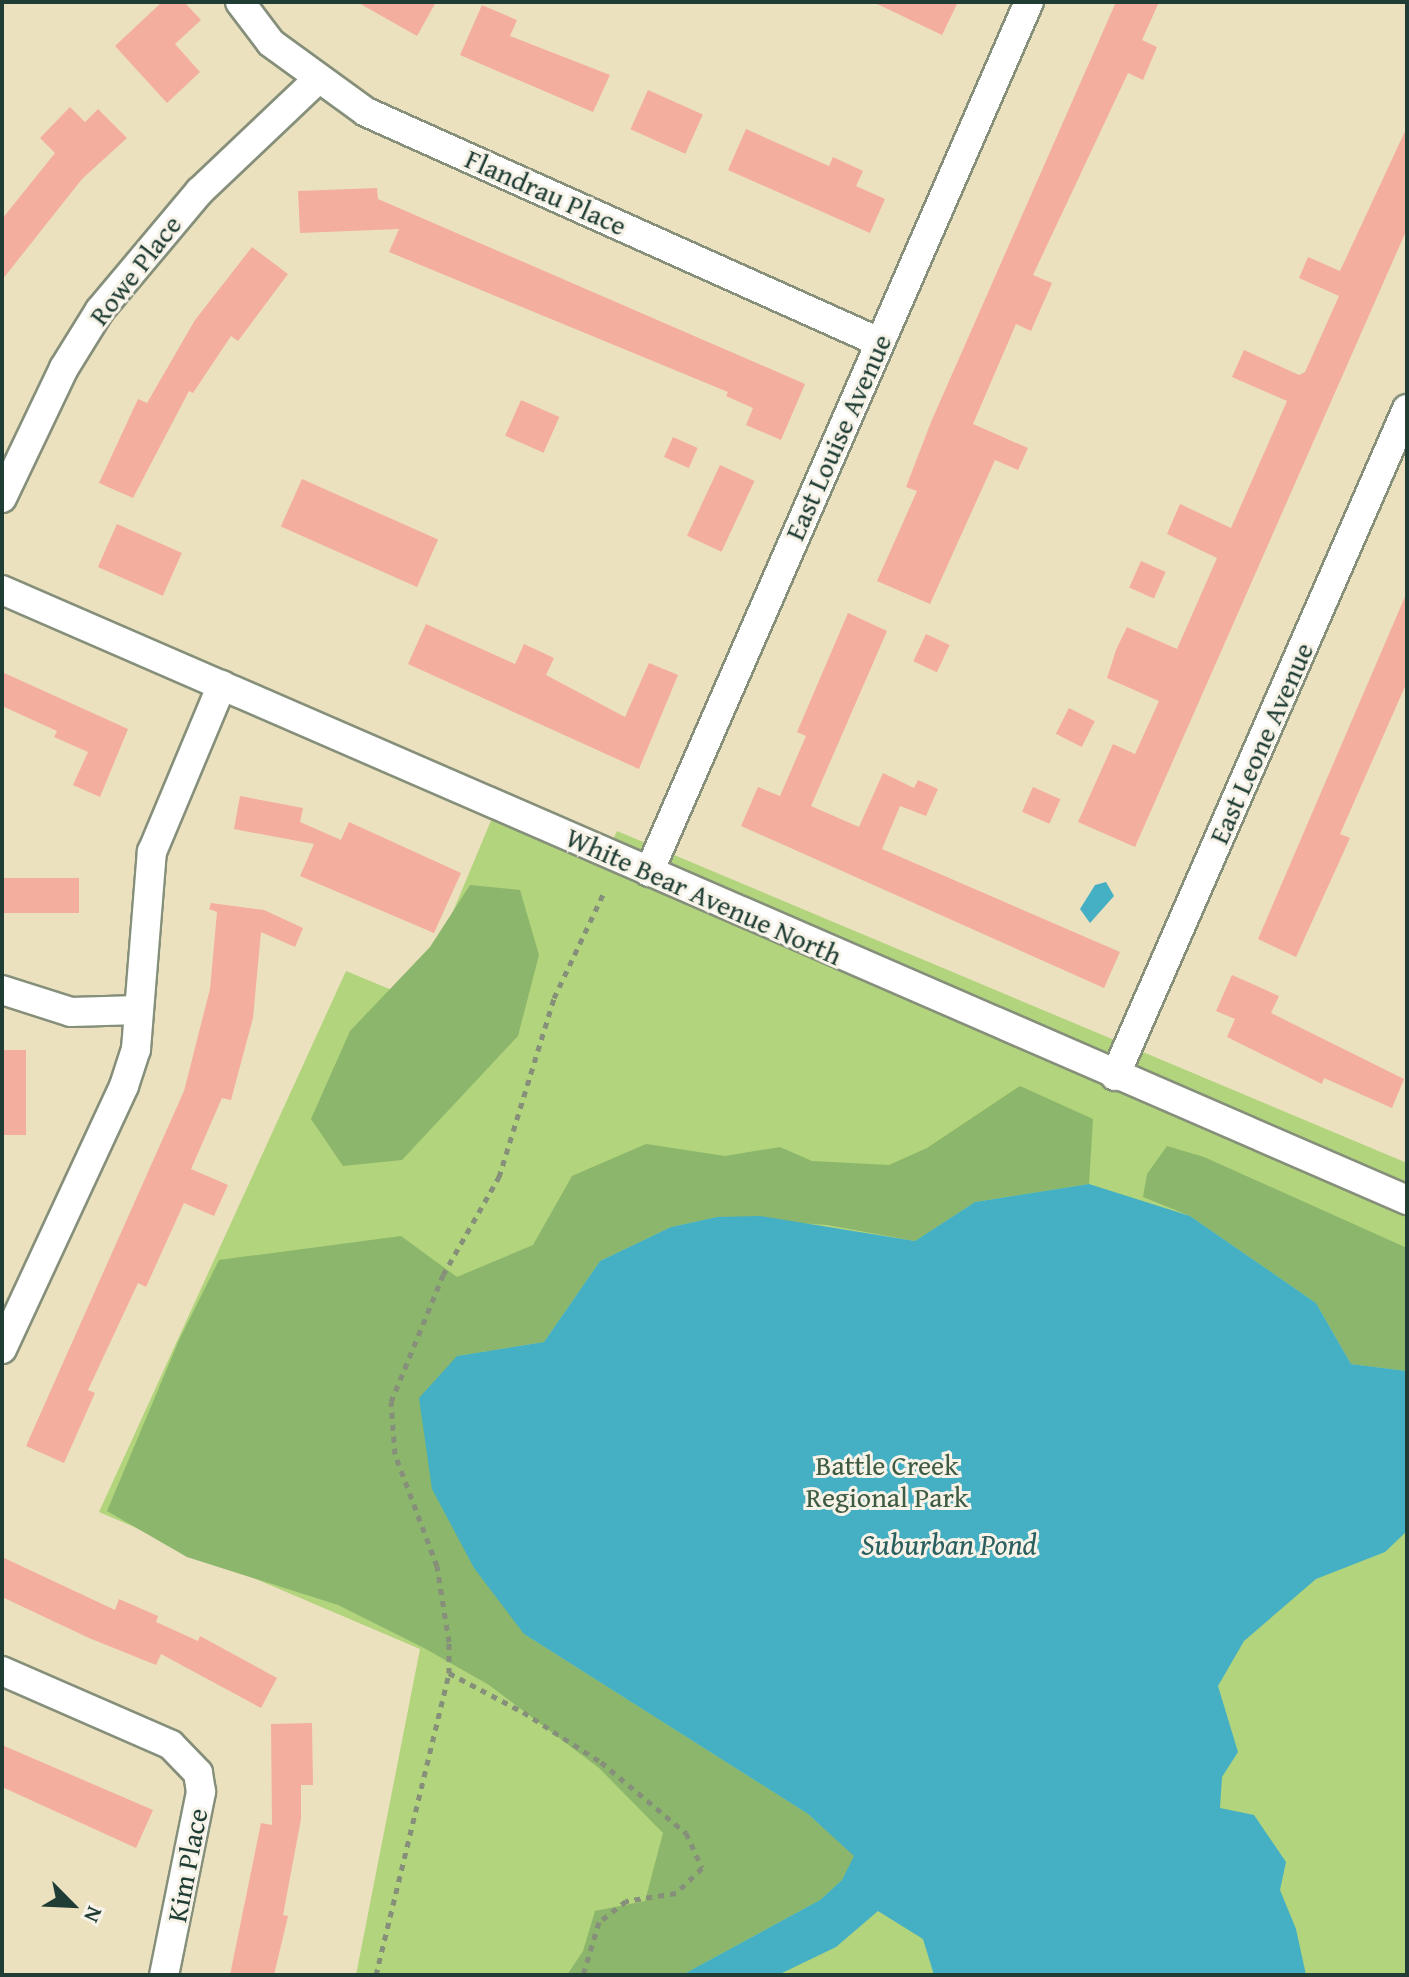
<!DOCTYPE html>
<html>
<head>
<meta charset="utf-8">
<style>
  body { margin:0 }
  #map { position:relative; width:1409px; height:1977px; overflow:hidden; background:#ebe1bf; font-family:"Gentium Book Plus",serif }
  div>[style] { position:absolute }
  .green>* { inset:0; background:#b1d47c }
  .forest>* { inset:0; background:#8cb66c }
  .water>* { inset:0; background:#45afc4 }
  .building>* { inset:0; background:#f4ae9e; transform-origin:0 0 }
  .path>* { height:5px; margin-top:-2.5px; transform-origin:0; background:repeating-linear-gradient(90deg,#858f7a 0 6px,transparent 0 12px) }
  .roads { filter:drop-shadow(2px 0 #858f7a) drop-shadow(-2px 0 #858f7a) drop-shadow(0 2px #858f7a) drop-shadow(0 -2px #858f7a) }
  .minor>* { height:28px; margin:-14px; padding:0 14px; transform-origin:14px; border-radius:14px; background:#fff }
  span { translate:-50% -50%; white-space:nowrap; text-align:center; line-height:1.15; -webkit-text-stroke:6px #f7f3e8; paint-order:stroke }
  .street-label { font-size:28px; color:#1f3d34 }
  .park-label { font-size:28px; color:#3c5b42 }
  .water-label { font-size:30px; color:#2a5f5f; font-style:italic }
  .frame { position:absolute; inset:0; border:4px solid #1f3d34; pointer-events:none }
  .north { position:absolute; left:32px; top:1865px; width:80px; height:80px; -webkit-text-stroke:6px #f7f3e8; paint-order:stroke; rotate:114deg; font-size:22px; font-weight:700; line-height:32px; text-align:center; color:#1f3d34 }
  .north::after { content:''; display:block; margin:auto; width:28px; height:36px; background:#1f3d34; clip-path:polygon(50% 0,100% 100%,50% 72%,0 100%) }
</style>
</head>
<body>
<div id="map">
  <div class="green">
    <div style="clip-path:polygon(495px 811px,605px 857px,617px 831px,1407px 1163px,1407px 1975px,356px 1975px,420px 1649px,99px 1512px,346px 971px,416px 1000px)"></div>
  </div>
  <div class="forest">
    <div style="clip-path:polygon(470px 885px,520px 890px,539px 955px,518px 1036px,402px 1160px,343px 1166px,311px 1119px,350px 1031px,430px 947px)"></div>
    <div style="clip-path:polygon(1020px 1086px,1093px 1119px,1089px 1184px,975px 1202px,915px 1241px,827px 1225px,717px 1217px,671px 1227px,600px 1261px,544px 1342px,457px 1356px,524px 1634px,808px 1814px,855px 1856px,842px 1880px,820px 1900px,682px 1975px,567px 1975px,583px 1951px,595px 1911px,645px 1901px,663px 1833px,599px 1768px,489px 1685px,424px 1648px,338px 1605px,187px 1557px,107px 1511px,179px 1340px,219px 1260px,401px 1236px,457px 1277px,533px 1245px,572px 1176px,646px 1144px,725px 1156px,780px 1147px,812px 1161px,889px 1165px,927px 1148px)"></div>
    <div style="clip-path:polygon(1167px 1146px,1204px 1157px,1407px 1248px,1407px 1371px,1351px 1364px,1316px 1303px,1190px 1216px,1143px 1197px,1147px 1174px)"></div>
  </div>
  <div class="water">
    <div style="clip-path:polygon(1106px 882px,1114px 896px,1090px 923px,1080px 909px,1095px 885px)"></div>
    <div style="clip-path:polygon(1089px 1184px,1190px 1216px,1316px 1303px,1351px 1364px,1407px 1371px,1407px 1531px,1385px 1552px,1316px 1579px,1244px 1641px,1218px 1686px,1238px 1752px,1222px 1777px,1220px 1808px,1254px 1815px,1286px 1862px,1280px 1890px,1296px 1929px,1306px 1975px,934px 1975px,923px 1939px,878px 1911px,836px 1947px,778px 1975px,682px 1975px,820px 1900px,842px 1880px,854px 1856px,808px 1814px,524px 1634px,474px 1568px,432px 1489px,419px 1398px,457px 1356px,544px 1342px,600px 1261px,671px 1227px,717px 1217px,760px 1216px,915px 1241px,975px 1202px)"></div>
  </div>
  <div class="building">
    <div style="clip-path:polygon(162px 2px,184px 2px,201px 20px,175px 44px,200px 72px,167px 103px,115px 46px)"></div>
    <div style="clip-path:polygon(357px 2px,436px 2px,417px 36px)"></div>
    <div style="clip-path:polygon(873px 2px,958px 2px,942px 35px)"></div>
    <div style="clip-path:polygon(1116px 2px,1159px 2px,1142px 40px,1157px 47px,1143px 80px,1128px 73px,1033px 275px,1052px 283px,1031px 331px,1016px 324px,973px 424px,1028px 448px,1018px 470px,995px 460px,930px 604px,877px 581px,917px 491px,906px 487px,931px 422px)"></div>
    <div style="clip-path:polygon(482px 5px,517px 20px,510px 36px,610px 75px,593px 112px,460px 55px)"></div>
    <div style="left:648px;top:90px;width:60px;height:43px;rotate:24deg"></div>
    <div style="clip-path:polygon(70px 107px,85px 122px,98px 109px,127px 138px,82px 179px,2px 280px,2px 219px,55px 153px,40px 138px)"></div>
    <div style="clip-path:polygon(1407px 127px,1407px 229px,1135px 847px,1078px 822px,1113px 744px,1135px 754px,1159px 701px,1107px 678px,1116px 650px,1127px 627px,1177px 649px,1217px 558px,1167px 534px,1180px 504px,1231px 528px,1287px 401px,1232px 377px,1244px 350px,1299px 375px,1305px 372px,1339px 296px,1299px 278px,1308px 257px,1340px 271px)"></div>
    <div style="clip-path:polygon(746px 129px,829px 166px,833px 157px,863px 171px,856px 186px,885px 199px,870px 233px,728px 170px)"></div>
    <div style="clip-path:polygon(377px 188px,378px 199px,805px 384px,781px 440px,746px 425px,753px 408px,726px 396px,728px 392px,389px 252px,399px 229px,300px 233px,298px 191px)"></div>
    <div style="clip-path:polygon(252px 247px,288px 274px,238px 341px,231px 336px,193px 393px,189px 391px,133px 498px,99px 483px,138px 399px,147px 403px,195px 320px)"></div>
    <div style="left:521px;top:400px;width:42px;height:39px;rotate:24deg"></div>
    <div style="left:673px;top:437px;width:27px;height:22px;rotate:24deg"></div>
    <div style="left:720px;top:465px;width:38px;height:78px;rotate:25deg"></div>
    <div style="left:302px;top:479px;width:149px;height:52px;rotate:24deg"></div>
    <div style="left:117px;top:524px;width:71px;height:47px;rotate:24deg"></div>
    <div style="left:1141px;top:561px;width:27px;height:29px;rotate:24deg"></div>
    <div style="clip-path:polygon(1407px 592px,1407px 682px,1340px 834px,1350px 838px,1296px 957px,1258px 939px)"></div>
    <div style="clip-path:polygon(848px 613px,887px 631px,811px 806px,859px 827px,883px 773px,914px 788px,918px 780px,938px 789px,926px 816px,900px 806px,882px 849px,1120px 952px,1104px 988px,741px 826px,758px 787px,780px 796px,806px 736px,797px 732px)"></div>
    <div style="clip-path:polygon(426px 624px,515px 664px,524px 644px,554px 658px,546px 675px,625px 717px,649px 663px,678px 675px,639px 769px,408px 664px)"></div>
    <div style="left:926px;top:634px;width:26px;height:30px;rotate:25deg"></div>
    <div style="clip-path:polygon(2px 672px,128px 729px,100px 797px,73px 785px,88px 752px,54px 737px,57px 731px,2px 706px)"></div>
    <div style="left:1069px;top:708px;width:29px;height:29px;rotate:27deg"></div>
    <div style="left:1033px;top:787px;width:30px;height:27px;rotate:24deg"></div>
    <div style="clip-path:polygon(240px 796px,303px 808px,300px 822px,341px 840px,349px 822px,461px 873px,434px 933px,300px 876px,314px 844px,234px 829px)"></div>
    <div style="left:2px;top:878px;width:77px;height:35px"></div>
    <div style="clip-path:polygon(211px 903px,264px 910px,303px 928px,295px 947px,261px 932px,253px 1018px,231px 1100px,222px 1098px,191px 1169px,228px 1185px,214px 1216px,184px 1203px,146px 1287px,138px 1283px,88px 1390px,95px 1393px,64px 1463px,26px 1446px,184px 1091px,210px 989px,217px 912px,209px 909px)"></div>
    <div style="clip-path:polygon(1232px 975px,1279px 996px,1271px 1013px,1404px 1079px,1392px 1108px,1324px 1078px,1322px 1084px,1227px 1037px,1235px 1019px,1216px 1011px)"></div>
    <div style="left:2px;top:1050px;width:24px;height:85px"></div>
    <div style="clip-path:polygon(2px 1557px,115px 1610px,119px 1599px,158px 1616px,156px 1622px,198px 1641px,200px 1636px,277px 1678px,261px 1708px,161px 1654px,156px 1665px,89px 1638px,2px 1597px)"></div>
    <div style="clip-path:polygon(312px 1723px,313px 1785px,301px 1785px,301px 1819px,283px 1915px,288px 1916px,274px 1975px,230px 1975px,261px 1823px,272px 1825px,271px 1724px)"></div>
    <div style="clip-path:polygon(2px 1745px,153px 1810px,136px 1848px,2px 1787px)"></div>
  </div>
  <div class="path">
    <div style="left:449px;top:1673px;width:84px;rotate:27.8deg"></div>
    <div style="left:523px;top:1712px;width:93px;rotate:32.7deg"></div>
    <div style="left:601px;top:1762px;width:111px;rotate:39.9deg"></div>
    <div style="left:686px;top:1833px;width:38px;rotate:65deg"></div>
    <div style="left:702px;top:1868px;width:36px;rotate:136deg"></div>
    <div style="left:676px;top:1893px;width:51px;rotate:170.9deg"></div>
    <div style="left:626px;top:1901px;width:34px;rotate:142deg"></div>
    <div style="left:599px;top:1922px;width:55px;rotate:106.8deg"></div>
    <div style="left:376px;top:1975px;width:311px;rotate:-76.4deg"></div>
    <div style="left:449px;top:1673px;width:31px;rotate:-90deg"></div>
    <div style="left:449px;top:1642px;width:77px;rotate:-99deg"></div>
    <div style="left:437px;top:1566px;width:120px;rotate:-110.6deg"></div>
    <div style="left:395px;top:1454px;width:52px;rotate:-94.4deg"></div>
    <div style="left:391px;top:1402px;width:137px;rotate:-67.7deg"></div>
    <div style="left:443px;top:1275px;width:113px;rotate:-60.3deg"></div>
    <div style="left:499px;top:1177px;width:187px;rotate:-72.9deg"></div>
    <div style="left:554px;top:998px;width:117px;rotate:-64.7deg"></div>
  </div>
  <div class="roads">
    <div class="minor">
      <div style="left:240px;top:2px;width:51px;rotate:52.9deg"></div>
      <div style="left:271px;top:43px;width:117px;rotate:36deg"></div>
      <div style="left:366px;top:112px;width:562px;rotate:24.15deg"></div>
      <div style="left:2px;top:498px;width:144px;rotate:-64.5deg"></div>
      <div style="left:64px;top:368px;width:68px;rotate:-58.2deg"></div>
      <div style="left:100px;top:310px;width:155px;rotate:-50deg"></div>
      <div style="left:200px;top:191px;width:163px;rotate:-43.5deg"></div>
      <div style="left:2px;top:590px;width:1532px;rotate:23.47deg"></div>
      <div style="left:649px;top:872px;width:949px;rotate:-66.41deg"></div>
      <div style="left:2px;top:990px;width:72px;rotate:17.7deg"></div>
      <div style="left:71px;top:1012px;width:68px;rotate:-1.7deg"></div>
      <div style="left:1115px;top:1076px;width:728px;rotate:-66.36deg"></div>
      <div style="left:2px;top:1349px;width:290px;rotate:-65.1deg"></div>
      <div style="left:124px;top:1086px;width:39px;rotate:-72deg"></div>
      <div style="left:136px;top:1049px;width:198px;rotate:-85.4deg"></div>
      <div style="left:152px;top:852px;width:181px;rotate:-67.3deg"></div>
      <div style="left:2px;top:1671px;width:184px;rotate:23.6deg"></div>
      <div style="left:171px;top:1745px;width:39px;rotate:46deg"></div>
      <div style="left:198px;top:1773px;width:19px;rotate:81deg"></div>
      <div style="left:201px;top:1792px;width:187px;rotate:101.4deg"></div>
    </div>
  </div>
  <div class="street-label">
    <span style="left:546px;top:192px;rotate:24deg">Flandrau Place</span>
    <span style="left:135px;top:270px;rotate:-52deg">Rowe Place</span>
    <span style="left:838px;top:437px;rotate:-66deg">East Louise Avenue</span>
    <span style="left:1261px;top:743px;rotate:-66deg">East Leone Avenue</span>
    <span style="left:704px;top:896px;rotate:24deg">White Bear Avenue North</span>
    <span style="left:187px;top:1865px;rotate:-79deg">Kim Place</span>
  </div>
  <div class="park-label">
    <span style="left:887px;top:1481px">Battle Creek<br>Regional Park</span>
  </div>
  <div class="water-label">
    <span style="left:949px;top:1544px">Suburban Pond</span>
  </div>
  <div class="frame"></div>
  <div class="north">N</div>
</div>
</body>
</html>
